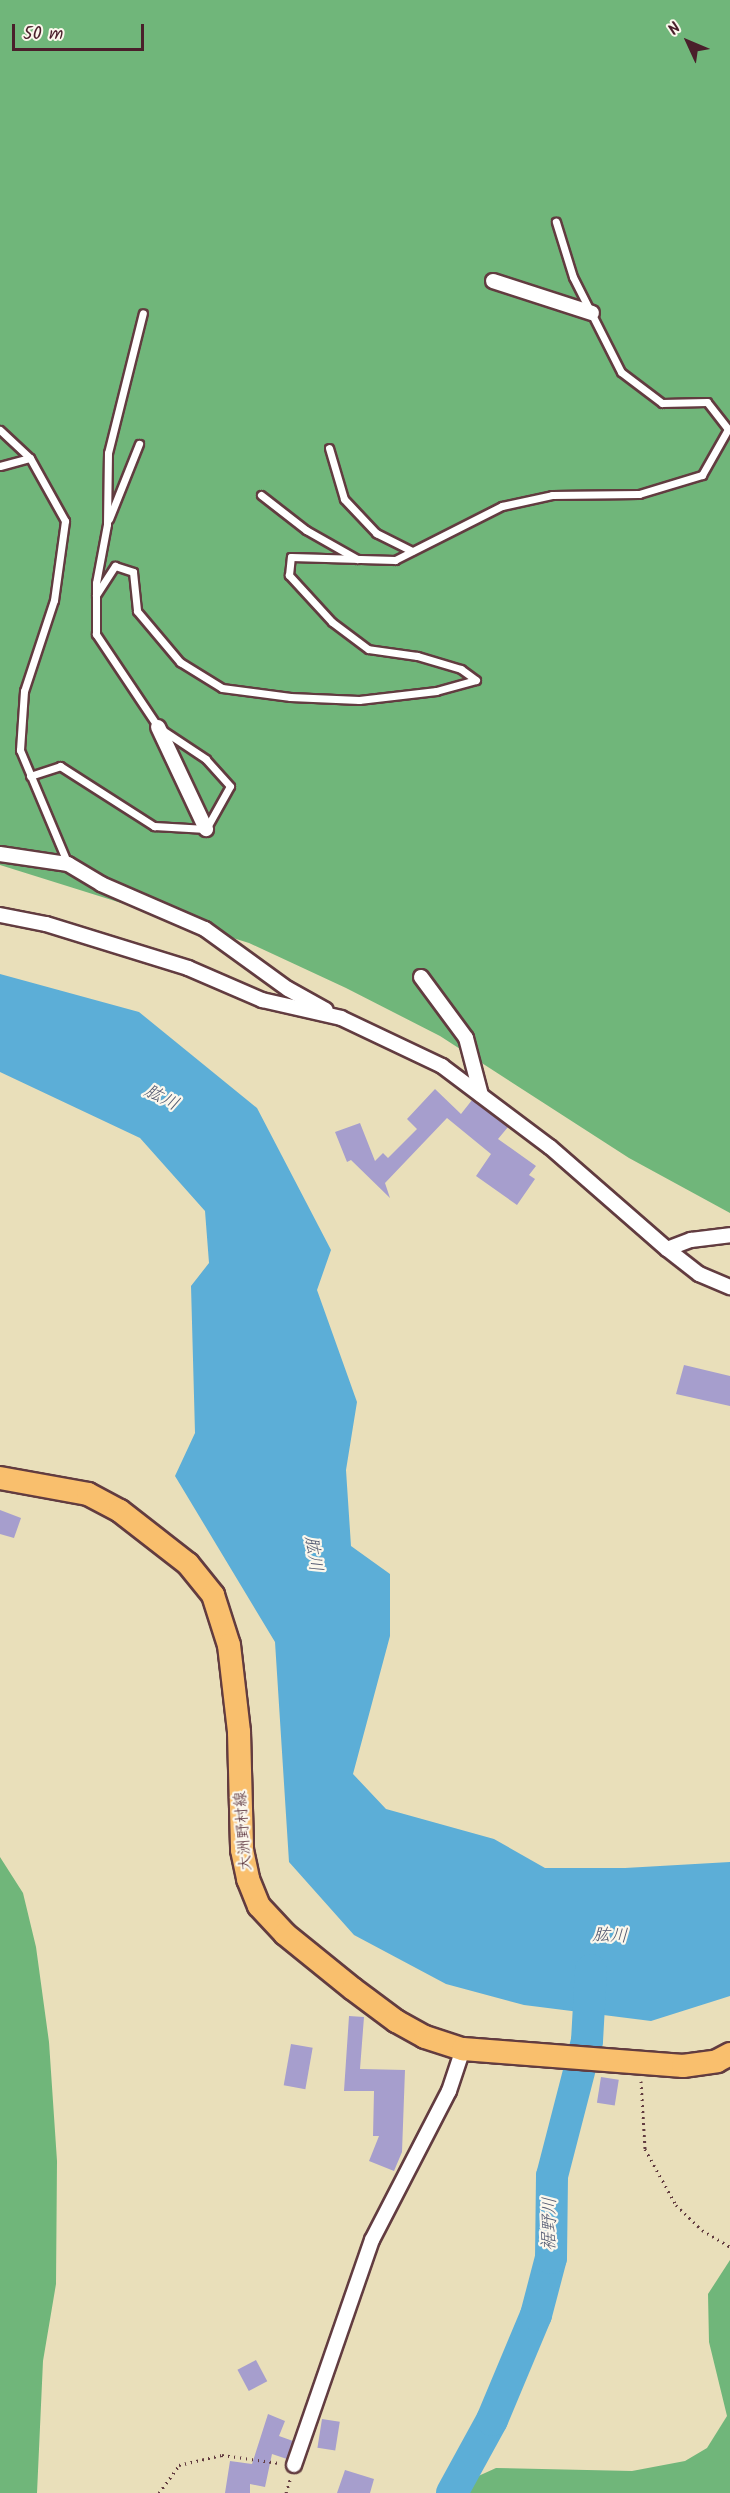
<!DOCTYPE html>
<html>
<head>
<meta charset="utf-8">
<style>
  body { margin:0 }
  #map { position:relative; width:730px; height:2493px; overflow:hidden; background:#e9dfba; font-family:Kalam,"Klee One",sans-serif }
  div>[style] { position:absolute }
  .forest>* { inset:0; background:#70b67a }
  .water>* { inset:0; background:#5caed7 }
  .river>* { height:32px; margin:-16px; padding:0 16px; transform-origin:16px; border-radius:16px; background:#5caed7 }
  .building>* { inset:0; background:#a69ecd; transform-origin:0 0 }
  .path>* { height:3px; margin-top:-1.5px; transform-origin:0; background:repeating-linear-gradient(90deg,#623c40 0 1.5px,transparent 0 6px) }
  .roads { filter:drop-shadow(2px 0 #623c40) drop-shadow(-2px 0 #623c40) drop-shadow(0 2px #623c40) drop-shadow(0 -2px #623c40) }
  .lane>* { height:7px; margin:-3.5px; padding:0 3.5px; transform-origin:3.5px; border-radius:3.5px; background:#fff }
  .street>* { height:14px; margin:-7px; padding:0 7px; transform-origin:7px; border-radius:7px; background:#fff }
  .primary>* { height:22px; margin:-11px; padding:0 11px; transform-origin:11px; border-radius:11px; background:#f9bf6d }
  span { translate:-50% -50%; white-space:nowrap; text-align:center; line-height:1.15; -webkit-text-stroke:4.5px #fbf7ec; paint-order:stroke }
  .street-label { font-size:16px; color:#4a1f2b }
  .water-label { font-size:18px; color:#515870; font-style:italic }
  .north { position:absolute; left:658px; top:12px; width:60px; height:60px; -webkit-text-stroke:4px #fbf7ec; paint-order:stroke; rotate:314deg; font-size:16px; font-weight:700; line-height:24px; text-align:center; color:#4a1f2b }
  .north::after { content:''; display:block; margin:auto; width:21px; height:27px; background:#4a1f2b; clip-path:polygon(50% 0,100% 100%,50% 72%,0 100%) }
  .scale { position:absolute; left:12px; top:24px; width:132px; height:27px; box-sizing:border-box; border:3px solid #4a1f2b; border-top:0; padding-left:8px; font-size:18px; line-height:21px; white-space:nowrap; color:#4a1f2b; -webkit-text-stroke:4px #fbf7ec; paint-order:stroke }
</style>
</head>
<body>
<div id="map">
  <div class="forest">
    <div style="clip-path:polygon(0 0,730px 0,730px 1213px,629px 1158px,440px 1036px,346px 988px,249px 943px,0 865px)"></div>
    <div style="clip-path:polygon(0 1857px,23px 1893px,36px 1947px,49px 2042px,57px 2161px,56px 2284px,43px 2361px,37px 2493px,0 2493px)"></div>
    <div style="clip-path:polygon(730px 2260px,730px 2493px,441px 2493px,496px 2468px,632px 2471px,685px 2461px,707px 2448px,727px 2416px,709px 2342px,708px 2294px)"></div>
  </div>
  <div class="water">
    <div style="clip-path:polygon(0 974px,139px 1012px,257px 1108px,331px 1250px,317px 1290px,357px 1402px,346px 1470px,351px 1546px,390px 1574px,390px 1636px,353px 1774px,386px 1809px,494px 1839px,545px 1868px,625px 1868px,730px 1862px,730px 1996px,651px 2021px,524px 2005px,446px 1984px,354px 1935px,289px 1862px,275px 1642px,175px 1476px,195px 1433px,191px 1286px,209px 1263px,205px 1211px,140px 1138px,0 1072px)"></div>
  </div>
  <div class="river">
    <div style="left:452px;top:2493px;width:83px;rotate:-61.3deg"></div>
    <div style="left:492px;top:2420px;width:114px;rotate:-67.3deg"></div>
    <div style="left:536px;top:2315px;width:59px;rotate:-75.3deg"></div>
    <div style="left:551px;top:2258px;width:82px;rotate:-89.3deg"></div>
    <div style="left:552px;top:2176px;width:139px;rotate:-75.5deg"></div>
    <div style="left:587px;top:2041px;width:71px;rotate:-86.8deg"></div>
  </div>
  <div class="building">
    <div style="clip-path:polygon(435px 1089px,461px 1114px,472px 1100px,508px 1127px,498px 1139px,536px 1166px,529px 1175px,535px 1179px,517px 1205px,476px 1176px,491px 1154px,447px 1118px,385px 1183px,390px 1198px,351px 1160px,347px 1162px,335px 1132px,360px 1123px,375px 1161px,383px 1153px,388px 1158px,417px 1129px,407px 1119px)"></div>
    <div style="clip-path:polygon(684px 1365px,730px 1376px,730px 1406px,676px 1394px)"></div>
    <div style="clip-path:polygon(0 1510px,21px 1518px,14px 1538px,0 1534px)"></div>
    <div style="clip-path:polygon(349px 2016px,364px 2017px,360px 2069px,405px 2070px,402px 2152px,394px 2171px,369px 2161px,379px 2136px,373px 2136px,374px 2091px,344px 2091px)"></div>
    <div style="left:291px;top:2044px;width:22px;height:42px;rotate:10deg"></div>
    <div style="left:601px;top:2077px;width:18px;height:26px;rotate:9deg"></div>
    <div style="left:256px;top:2360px;width:24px;height:21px;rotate:62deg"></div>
    <div style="clip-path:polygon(268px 2414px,285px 2421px,279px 2436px,293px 2441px,287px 2459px,272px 2454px,265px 2487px,250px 2484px,250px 2493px,225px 2493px,230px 2461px,252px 2464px)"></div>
    <div style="left:322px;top:2419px;width:18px;height:29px;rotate:9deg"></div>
    <div style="clip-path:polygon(345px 2470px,374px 2479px,370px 2493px,337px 2493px)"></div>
  </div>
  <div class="path">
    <div style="left:641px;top:2081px;width:68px;rotate:86.6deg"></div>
    <div style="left:645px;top:2149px;width:64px;rotate:61deg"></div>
    <div style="left:676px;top:2205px;width:36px;rotate:44deg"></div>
    <div style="left:702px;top:2230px;width:33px;rotate:31deg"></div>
    <div style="left:159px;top:2493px;width:34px;rotate:-54deg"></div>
    <div style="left:179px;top:2465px;width:44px;rotate:-13.1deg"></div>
    <div style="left:222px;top:2455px;width:58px;rotate:8deg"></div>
    <div style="left:286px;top:2493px;width:17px;rotate:-73deg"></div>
  </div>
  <div class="roads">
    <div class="lane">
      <div style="left:0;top:430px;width:41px;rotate:43deg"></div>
      <div style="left:30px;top:458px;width:72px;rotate:60.9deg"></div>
      <div style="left:65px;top:521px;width:80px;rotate:97.9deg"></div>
      <div style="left:54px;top:600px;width:96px;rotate:108.2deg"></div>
      <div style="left:24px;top:691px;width:59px;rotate:93.9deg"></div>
      <div style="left:20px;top:750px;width:124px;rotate:67.2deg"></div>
      <div style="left:329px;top:448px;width:53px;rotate:73.6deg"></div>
      <div style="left:344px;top:499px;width:47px;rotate:46.7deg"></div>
      <div style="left:376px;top:533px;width:40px;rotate:26.6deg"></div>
      <div style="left:0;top:466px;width:31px;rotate:-15deg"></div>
      <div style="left:261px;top:495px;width:57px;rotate:37.9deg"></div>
      <div style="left:306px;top:530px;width:59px;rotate:29.6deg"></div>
      <div style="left:109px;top:519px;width:81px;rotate:-68.2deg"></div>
      <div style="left:96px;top:595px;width:35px;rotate:-57deg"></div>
      <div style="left:115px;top:566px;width:19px;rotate:18deg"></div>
      <div style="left:133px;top:572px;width:39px;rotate:84deg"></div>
      <div style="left:137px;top:611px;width:67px;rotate:49.9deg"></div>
      <div style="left:180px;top:662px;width:49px;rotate:31.8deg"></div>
      <div style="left:222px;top:688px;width:69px;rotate:7.5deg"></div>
      <div style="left:290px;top:697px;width:69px;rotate:2.5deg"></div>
      <div style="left:359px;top:700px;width:78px;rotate:-6.7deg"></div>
      <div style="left:436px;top:691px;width:41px;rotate:-15.4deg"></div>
      <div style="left:476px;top:680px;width:19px;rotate:-144deg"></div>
      <div style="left:461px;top:669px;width:46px;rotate:-163.5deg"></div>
      <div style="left:417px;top:656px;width:49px;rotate:-171.9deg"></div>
      <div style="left:368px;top:649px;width:45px;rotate:-143.1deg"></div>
      <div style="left:332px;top:622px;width:64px;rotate:-132.5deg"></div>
      <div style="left:289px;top:575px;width:18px;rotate:-84deg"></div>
      <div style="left:291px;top:557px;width:104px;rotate:1.7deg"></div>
      <div style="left:395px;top:560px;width:120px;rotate:-26.8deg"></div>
      <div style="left:502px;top:506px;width:51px;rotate:-12.4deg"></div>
      <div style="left:552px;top:495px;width:87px;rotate:-0.7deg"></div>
      <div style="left:639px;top:494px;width:66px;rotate:-16.8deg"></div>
      <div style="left:702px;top:475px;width:53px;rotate:-60.5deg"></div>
      <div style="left:728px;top:429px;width:34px;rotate:-128deg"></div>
      <div style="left:707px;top:402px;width:45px;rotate:178.7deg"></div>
      <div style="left:662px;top:403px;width:51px;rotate:-142.9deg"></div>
      <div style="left:621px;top:372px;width:106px;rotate:-116.8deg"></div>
      <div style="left:573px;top:277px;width:58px;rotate:-107.2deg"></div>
      <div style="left:30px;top:776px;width:32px;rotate:-18deg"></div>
      <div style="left:60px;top:766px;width:112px;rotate:32.6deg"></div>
      <div style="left:154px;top:826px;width:52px;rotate:3.3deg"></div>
      <div style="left:206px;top:829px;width:49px;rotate:-60.8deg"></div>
      <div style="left:230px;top:786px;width:36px;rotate:-132deg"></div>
      <div style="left:206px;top:759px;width:58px;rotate:-146.3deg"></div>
      <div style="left:158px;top:727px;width:112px;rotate:-123.7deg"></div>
      <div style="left:96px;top:634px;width:51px;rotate:-90deg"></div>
      <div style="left:96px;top:583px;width:60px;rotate:-79.4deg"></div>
      <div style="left:107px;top:524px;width:71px;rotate:-89.2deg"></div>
      <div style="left:108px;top:453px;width:144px;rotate:-76deg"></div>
    </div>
    <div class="street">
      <div style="left:493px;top:281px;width:104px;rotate:17.9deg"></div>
      <div style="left:158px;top:727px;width:113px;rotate:64.8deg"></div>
      <div style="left:0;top:854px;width:69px;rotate:8.4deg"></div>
      <div style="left:68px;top:864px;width:39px;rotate:31deg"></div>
      <div style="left:101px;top:884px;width:113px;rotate:23.4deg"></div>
      <div style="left:205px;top:929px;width:102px;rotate:35.9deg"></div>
      <div style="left:288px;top:989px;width:43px;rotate:28.9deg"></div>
      <div style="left:0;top:915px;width:47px;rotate:11.1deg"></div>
      <div style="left:46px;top:924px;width:149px;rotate:17.2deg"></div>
      <div style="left:188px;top:968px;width:81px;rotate:23.4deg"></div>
      <div style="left:262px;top:1000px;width:81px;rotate:12.8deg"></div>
      <div style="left:341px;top:1018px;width:112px;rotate:25.4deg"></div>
      <div style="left:442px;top:1066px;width:135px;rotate:36.9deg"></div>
      <div style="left:550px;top:1147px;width:155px;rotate:41.1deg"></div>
      <div style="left:667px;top:1249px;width:41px;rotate:38deg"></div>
      <div style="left:699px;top:1274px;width:34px;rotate:23deg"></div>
      <div style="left:421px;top:977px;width:76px;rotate:53.6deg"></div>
      <div style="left:466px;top:1038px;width:59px;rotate:75.3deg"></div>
      <div style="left:667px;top:1249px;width:26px;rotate:-21deg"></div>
      <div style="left:691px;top:1240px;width:39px;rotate:-7deg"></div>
      <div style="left:294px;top:2465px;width:238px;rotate:-70.9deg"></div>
      <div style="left:372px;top:2240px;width:168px;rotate:-62.7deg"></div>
      <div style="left:449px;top:2091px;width:44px;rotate:-71.6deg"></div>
    </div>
    <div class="primary">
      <div style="left:0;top:1478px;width:89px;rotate:10.3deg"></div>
      <div style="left:88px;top:1494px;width:36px;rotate:28deg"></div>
      <div style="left:120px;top:1511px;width:86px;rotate:37.9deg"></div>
      <div style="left:188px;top:1564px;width:40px;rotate:51deg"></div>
      <div style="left:213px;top:1595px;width:52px;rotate:72.3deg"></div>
      <div style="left:229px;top:1645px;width:88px;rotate:83.4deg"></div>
      <div style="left:239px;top:1732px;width:118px;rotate:88.5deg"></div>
      <div style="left:242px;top:1850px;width:30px;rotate:78deg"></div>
      <div style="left:248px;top:1879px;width:29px;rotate:68deg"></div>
      <div style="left:259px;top:1906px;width:38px;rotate:47deg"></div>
      <div style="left:285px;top:1934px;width:87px;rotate:39deg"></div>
      <div style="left:353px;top:1989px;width:54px;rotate:36.7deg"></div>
      <div style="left:396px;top:2021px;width:33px;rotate:29deg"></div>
      <div style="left:425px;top:2037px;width:40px;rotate:18deg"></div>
      <div style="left:463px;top:2049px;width:221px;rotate:4.4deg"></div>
      <div style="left:683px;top:2066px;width:34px;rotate:-8deg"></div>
      <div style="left:717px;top:2061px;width:15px;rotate:-28deg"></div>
    </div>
  </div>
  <div class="street-label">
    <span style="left:244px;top:1831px;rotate:-94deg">大洲野村線</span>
  </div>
  <div class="water-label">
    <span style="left:161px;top:1099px;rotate:27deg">肱川</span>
    <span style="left:312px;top:1554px;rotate:82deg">肱川</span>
    <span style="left:610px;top:1937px;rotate:2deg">肱川</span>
    <span style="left:551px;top:2224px;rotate:-89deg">裾野川</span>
  </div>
  <div class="north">N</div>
  <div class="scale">50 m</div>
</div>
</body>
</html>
